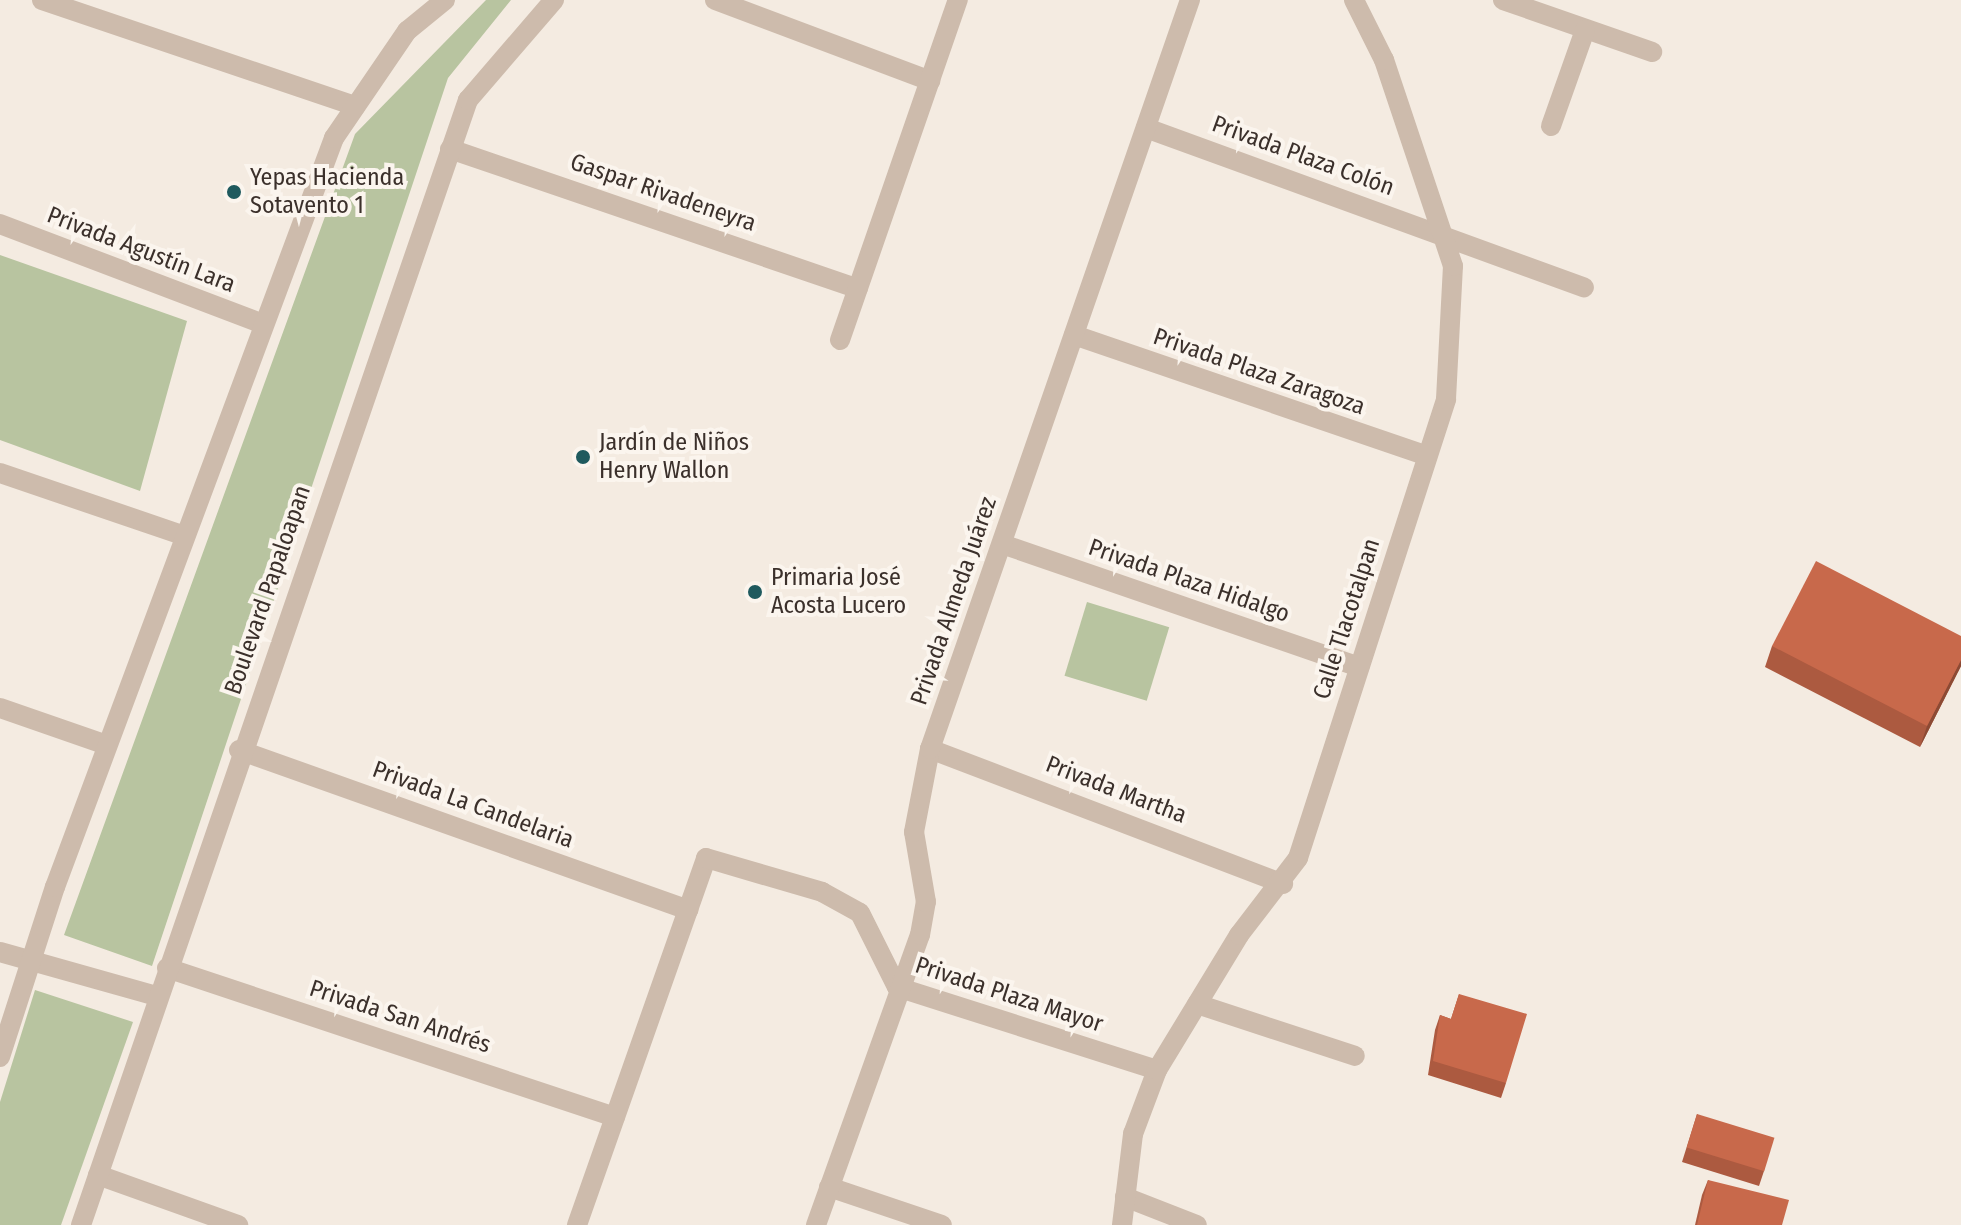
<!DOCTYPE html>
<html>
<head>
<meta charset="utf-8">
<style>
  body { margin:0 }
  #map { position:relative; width:1961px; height:1225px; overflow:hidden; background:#f4ebe1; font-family:"Fira Sans Condensed",sans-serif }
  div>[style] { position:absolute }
  .green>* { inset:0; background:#b8c4a0; transform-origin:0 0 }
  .minor>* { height:20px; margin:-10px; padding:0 10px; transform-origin:10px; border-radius:10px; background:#cdbbac }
  .wall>* { inset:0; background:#ac5a40 }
  .shaded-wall>* { inset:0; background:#8c4a34 }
  .building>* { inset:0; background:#c8694b; transform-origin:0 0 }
  .dots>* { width:22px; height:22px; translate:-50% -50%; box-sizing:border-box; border:4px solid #fbf5ee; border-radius:50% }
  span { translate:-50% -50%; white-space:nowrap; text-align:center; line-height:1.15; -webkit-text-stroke:8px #fbf5ee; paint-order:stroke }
  .street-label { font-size:24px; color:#3b302b }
  .poi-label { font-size:24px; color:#3b302b }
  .left { translate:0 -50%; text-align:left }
</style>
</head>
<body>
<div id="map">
  <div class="green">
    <div style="clip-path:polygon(486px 0,511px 0,448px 78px,152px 966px,64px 935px,355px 134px)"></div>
    <div style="clip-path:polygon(0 255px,187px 321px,140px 491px,0 440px)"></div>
    <div style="left:1087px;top:602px;width:86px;height:77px;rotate:17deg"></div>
    <div style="clip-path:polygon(35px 990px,133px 1022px,61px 1225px,0 1225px,0 1102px)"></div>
  </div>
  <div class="minor">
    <div style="left:42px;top:0;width:331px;rotate:18.7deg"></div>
    <div style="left:715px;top:0;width:230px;rotate:20.6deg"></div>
    <div style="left:1503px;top:0;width:158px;rotate:19.2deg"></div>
    <div style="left:1551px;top:126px;width:102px;rotate:-70.5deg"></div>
    <div style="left:1146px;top:128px;width:466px;rotate:20deg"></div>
    <div style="left:450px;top:149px;width:431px;rotate:18.9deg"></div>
    <div style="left:0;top:224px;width:281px;rotate:20.8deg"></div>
    <div style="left:1074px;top:335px;width:373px;rotate:18.9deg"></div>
    <div style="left:840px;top:340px;width:360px;rotate:-70.9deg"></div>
    <div style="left:0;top:473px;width:195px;rotate:18.8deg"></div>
    <div style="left:1002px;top:544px;width:378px;rotate:19deg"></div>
    <div style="left:0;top:708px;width:113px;rotate:19.1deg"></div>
    <div style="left:930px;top:749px;width:378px;rotate:20.9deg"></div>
    <div style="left:239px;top:750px;width:477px;rotate:19.6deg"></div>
    <div style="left:0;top:952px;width:163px;rotate:15.7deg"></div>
    <div style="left:167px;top:968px;width:472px;rotate:18.4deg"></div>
    <div style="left:1197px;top:1004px;width:166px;rotate:18.2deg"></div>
    <div style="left:0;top:1057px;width:179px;rotate:-72.1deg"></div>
    <div style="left:55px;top:887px;width:799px;rotate:-69.57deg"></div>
    <div style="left:334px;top:138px;width:130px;rotate:-55.7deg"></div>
    <div style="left:407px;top:31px;width:49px;rotate:-39.2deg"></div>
    <div style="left:98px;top:1175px;width:149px;rotate:19.7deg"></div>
    <div style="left:829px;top:1187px;width:119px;rotate:18.6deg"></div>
    <div style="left:1125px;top:1197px;width:77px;rotate:21.3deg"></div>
    <div style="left:81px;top:1225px;width:1190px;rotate:-71.02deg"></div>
    <div style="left:468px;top:100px;width:132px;rotate:-49.3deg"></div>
    <div style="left:577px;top:1225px;width:389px;rotate:-70.6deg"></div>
    <div style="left:706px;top:858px;width:121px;rotate:16.3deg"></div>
    <div style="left:822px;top:892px;width:43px;rotate:28.9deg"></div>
    <div style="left:860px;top:913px;width:83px;rotate:63.4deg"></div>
    <div style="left:897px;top:987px;width:273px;rotate:17.7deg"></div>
    <div style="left:816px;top:1225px;width:308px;rotate:-70.3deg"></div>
    <div style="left:920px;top:935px;width:34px;rotate:-80deg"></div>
    <div style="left:926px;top:902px;width:71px;rotate:-99.7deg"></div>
    <div style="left:914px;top:832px;width:85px;rotate:-79.1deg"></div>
    <div style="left:930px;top:749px;width:793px;rotate:-70.86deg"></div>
    <div style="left:1122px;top:1225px;width:92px;rotate:-83.1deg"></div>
    <div style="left:1133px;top:1134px;width:68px;rotate:-69.4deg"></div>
    <div style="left:1157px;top:1070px;width:158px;rotate:-58.7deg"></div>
    <div style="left:1239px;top:935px;width:97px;rotate:-52.5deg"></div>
    <div style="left:1298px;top:858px;width:482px;rotate:-72.1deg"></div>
    <div style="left:1446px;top:399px;width:133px;rotate:-87deg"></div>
    <div style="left:1453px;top:266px;width:217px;rotate:-108.5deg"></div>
    <div style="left:1384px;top:60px;width:67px;rotate:-116.6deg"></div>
  </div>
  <div class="wall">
    <div style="clip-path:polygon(1961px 636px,1961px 666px,1920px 747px,1765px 667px,1772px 646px)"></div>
    <div style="clip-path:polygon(1459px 994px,1506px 1083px,1501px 1098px,1428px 1075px,1435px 1030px,1440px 1015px,1451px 1019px)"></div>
    <div style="clip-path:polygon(1697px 1114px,1764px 1171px,1759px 1186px,1682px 1162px)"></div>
    <div style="clip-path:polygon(1708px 1180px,1782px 1225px,1695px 1225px,1702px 1195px)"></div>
  </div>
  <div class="shaded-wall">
    <div style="clip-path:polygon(1961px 660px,1961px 666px,1920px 747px,1927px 726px)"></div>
  </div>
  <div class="building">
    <div style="clip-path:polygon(1816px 561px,1961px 636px,1961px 660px,1927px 726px,1772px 646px)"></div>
    <div style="clip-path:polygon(1459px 994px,1527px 1014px,1506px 1083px,1433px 1061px,1440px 1015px,1451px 1019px)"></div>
    <div style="left:1697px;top:1114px;width:81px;height:35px;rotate:17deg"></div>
    <div style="clip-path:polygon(1708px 1180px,1789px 1200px,1782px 1225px,1697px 1225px)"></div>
  </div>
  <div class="dots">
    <div style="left:234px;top:192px;background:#1f5a5e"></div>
    <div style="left:583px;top:457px;background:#1f5a5e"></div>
    <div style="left:755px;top:592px;background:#1f5a5e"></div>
  </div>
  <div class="street-label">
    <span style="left:1303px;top:156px;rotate:20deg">Privada Plaza Colón</span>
    <span style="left:663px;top:193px;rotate:19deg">Gaspar Rivadeneyra</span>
    <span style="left:141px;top:250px;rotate:21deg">Privada Agustín Lara</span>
    <span style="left:1259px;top:372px;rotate:19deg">Privada Plaza Zaragoza</span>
    <span style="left:1189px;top:581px;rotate:19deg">Privada Plaza Hidalgo</span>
    <span style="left:268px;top:590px;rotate:-71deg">Boulevard Papaloapan</span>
    <span style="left:954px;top:601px;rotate:-71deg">Privada Almeda Juárez</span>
    <span style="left:1347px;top:619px;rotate:-72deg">Calle Tlacotalpan</span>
    <span style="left:1116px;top:790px;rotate:21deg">Privada Martha</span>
    <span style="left:473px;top:805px;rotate:20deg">Privada La Candelaria</span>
    <span style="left:1009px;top:995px;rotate:18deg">Privada Plaza Mayor</span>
    <span style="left:400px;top:1017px;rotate:18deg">Privada San Andrés</span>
  </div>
  <div class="poi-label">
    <span class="left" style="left:250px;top:192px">Yepas Hacienda<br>Sotavento 1</span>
    <span class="left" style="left:599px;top:457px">Jardín de Niños<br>Henry Wallon</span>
    <span class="left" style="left:771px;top:592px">Primaria José<br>Acosta Lucero</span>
  </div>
</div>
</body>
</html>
